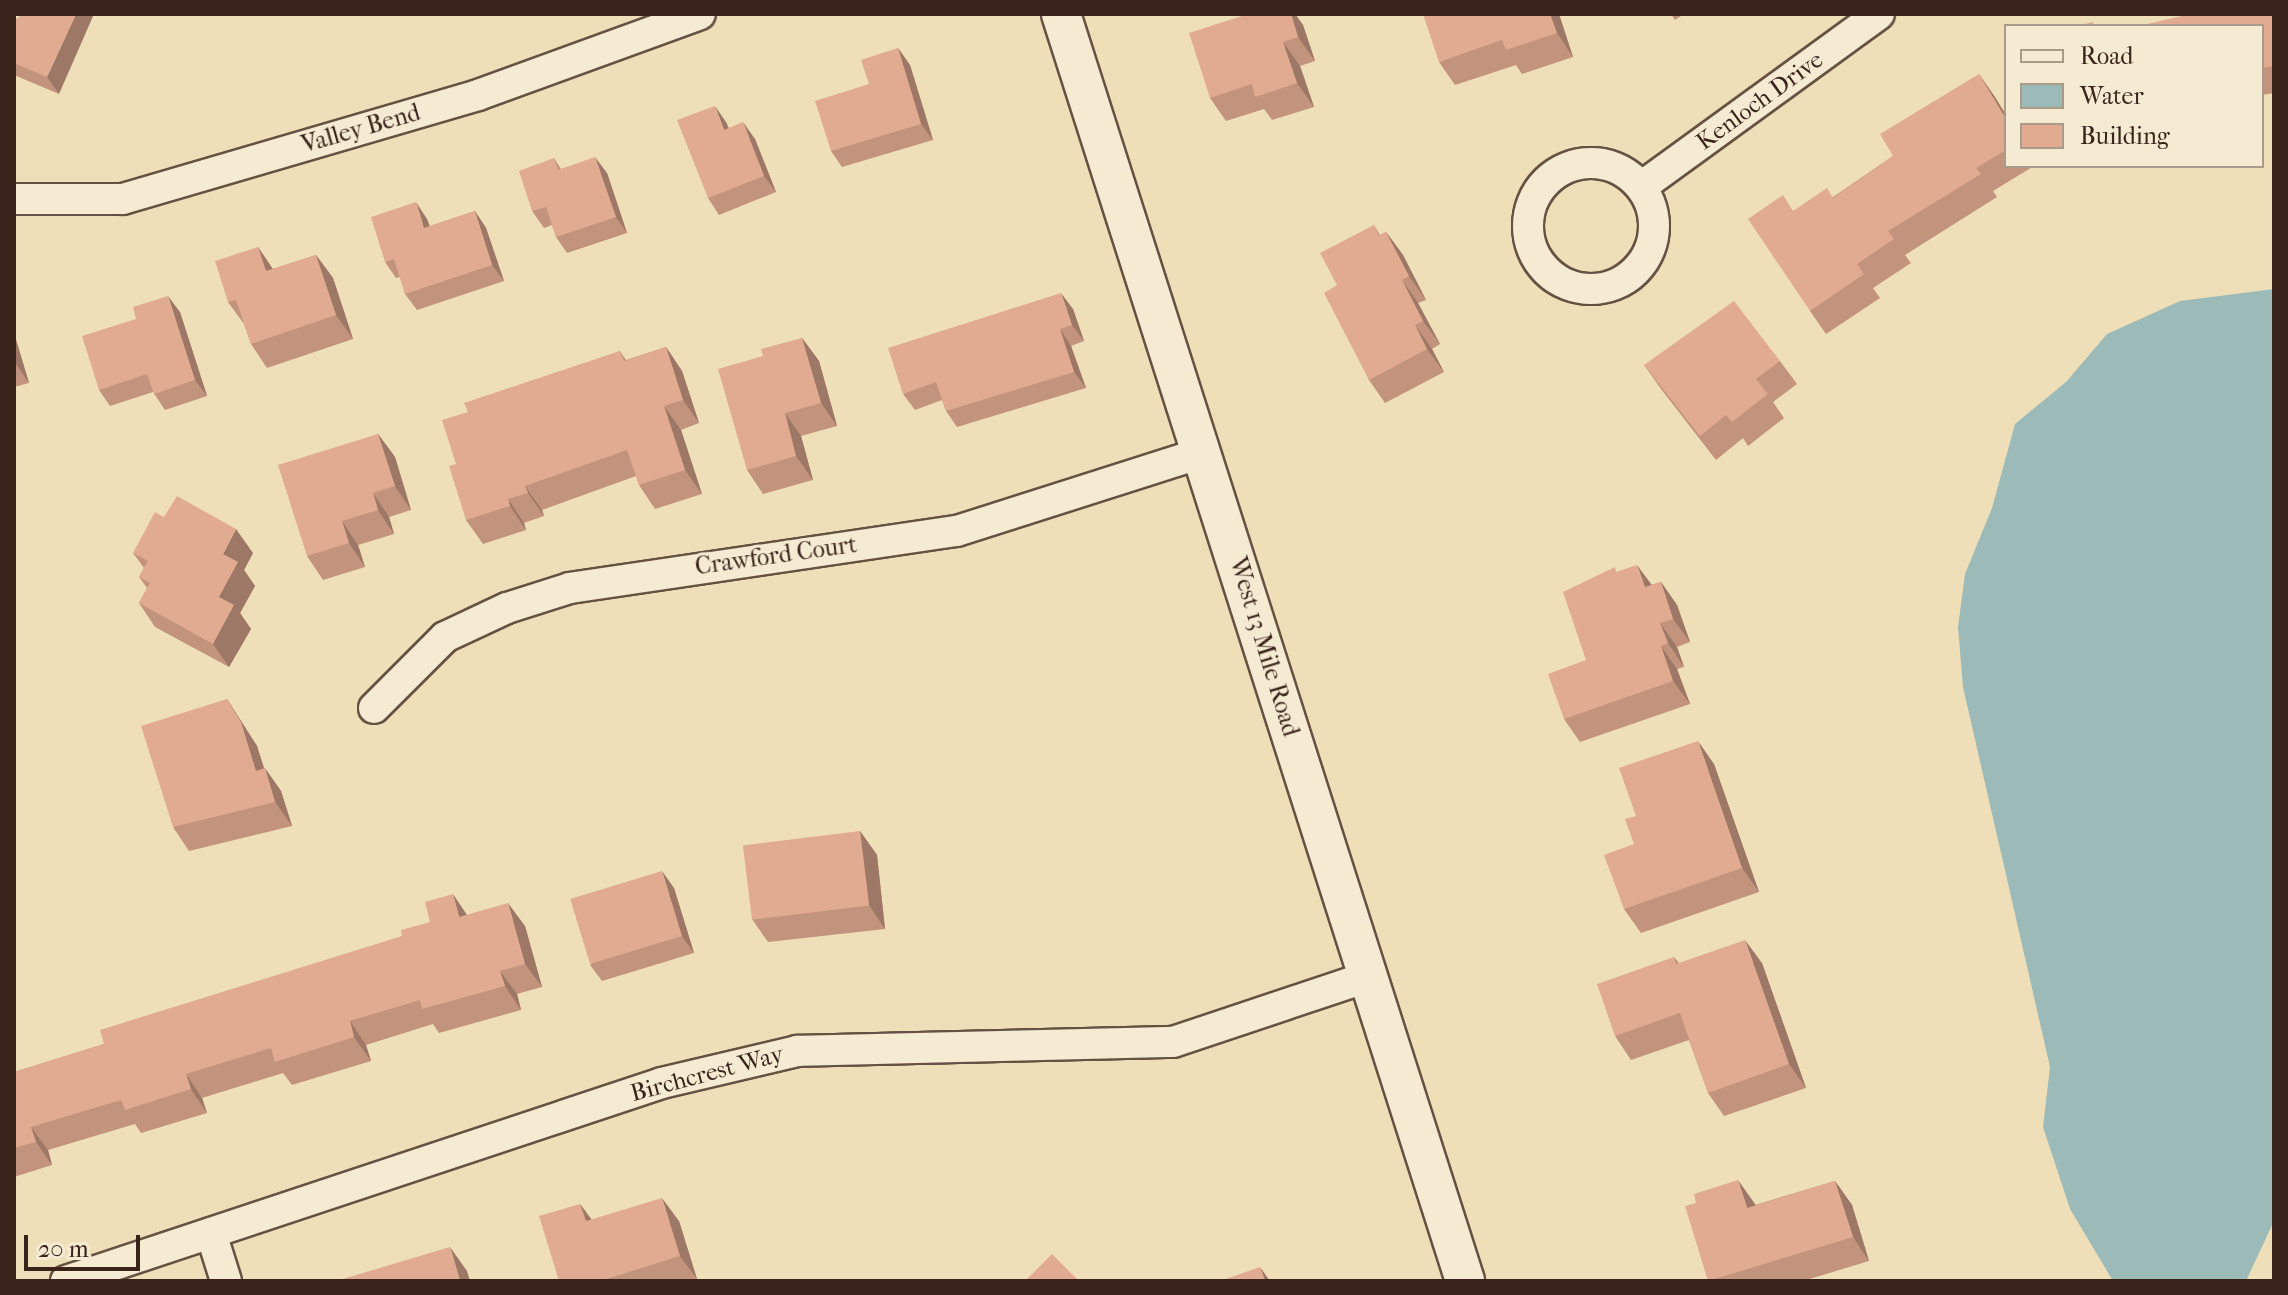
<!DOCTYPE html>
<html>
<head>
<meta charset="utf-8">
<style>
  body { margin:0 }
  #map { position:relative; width:2288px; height:1295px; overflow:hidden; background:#efdfb9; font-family:"IM FELL French Canon",serif }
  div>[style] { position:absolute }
  .water>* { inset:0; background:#9cbbb8 }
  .roads { filter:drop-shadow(2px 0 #665242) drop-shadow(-2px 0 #665242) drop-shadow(0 2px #665242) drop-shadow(0 -2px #665242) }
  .minor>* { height:30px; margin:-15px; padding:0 15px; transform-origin:15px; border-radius:15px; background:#f5ead2 }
  .minor>.ring { margin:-15px; padding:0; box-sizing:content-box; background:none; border:30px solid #f5ead2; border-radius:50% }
  .tertiary>* { height:38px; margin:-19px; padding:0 19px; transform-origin:19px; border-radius:19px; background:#f5ead2 }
  .wall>* { inset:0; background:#c2937d }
  .shaded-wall>* { inset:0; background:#9e7866 }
  .building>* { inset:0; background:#e1ab91; transform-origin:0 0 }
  span { translate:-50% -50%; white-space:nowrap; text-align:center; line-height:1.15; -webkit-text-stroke:6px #f5ead2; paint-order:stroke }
  .street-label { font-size:24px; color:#39231b }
  .frame { position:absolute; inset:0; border:16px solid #39231b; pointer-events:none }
  .legend { position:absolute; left:2004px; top:24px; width:260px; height:144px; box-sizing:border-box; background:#f5ead2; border:2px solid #aa9a89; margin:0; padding:10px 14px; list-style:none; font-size:24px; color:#39231b }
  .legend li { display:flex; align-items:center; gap:16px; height:40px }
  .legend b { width:40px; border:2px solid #aa9a89 }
  .scale { position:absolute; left:24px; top:1235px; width:116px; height:36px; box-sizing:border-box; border:4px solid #39231b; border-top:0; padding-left:10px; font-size:24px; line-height:28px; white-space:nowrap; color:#39231b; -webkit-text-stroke:6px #f5ead2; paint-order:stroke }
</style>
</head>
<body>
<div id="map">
  <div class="water">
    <div style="clip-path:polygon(2274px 289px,2274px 1221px,2246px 1281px,2113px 1281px,2070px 1209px,2043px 1127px,2050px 1067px,1963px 687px,1958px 627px,1965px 574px,1992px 508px,2015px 424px,2066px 382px,2107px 334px,2180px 301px)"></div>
  </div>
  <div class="roads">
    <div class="minor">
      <div class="ring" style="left:1528px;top:163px;width:96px;height:96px"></div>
      <div style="left:1641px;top:187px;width:294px;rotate:-36deg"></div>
      <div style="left:14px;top:199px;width:109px"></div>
      <div style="left:123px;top:199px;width:370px;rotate:-16.3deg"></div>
      <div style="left:478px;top:95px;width:236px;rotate:-20deg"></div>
      <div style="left:374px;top:708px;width:100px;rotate:-45deg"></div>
      <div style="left:445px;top:637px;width:68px;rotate:-25.1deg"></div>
      <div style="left:507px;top:608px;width:66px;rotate:-17.6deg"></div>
      <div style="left:570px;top:588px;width:391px;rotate:-8.4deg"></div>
      <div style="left:957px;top:531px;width:259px;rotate:-17.7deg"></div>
      <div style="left:211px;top:1233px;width:50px;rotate:72.6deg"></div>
      <div style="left:66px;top:1281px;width:628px;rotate:-18.38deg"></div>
      <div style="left:662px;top:1083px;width:139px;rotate:-13.3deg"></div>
      <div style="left:797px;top:1051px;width:376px;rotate:-1.4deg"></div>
      <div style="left:1173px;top:1042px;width:205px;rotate:-18.5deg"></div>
    </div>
    <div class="tertiary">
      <div style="left:1061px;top:14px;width:1330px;rotate:72.31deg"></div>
    </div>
  </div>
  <div class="wall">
    <div style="clip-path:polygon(1248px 14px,1295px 14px,1303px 25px,1315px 61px,1300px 66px,1314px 107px,1272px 120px,1264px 109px,1226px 121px,1210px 98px)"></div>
    <div style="clip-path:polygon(1559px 14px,1573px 57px,1522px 74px,1516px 65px,1455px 85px,1439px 62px)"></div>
    <div style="clip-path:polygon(1671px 14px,1684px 14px,1675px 20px)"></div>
    <div style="clip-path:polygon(2274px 14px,2274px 93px,2262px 95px,2262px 26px)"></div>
    <div style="clip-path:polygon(14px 17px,18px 19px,59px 94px,14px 75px)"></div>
    <div style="clip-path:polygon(898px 48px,910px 65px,933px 140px,842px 167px,831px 151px,869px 84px)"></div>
    <div style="clip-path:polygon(1979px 74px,2006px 115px,2006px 166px,2034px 166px,1993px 191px,1997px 197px,1905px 255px,1911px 263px,1873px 288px,1880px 298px,1826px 334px,1810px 311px,1793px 211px,1833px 197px,1893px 156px)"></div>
    <div style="clip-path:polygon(726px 122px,729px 128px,755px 139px,776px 192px,719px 215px,708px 198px)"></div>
    <div style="clip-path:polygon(554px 158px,561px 169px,607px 173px,627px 233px,567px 253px,556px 237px,552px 225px,544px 228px,532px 211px)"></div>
    <div style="clip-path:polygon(475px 211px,486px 228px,504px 281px,417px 310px,405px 294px,400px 277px,396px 278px,385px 262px,427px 219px,430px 226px)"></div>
    <div style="clip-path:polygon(1374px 225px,1380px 235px,1386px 232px,1403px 255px,1426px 300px,1418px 303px,1440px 344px,1432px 349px,1444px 372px,1385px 403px,1369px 380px,1337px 285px)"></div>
    <div style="clip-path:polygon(258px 247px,273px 269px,316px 255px,333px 278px,353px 339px,267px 368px,251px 344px,244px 324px,228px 302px)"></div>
    <div style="clip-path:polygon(1073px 309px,1084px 341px,1071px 346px,1086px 388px,957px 427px,946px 411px,942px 400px,915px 410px,903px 394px)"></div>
    <div style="clip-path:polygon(180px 312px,207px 396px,165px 410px,153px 392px,110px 406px,99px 390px)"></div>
    <div style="clip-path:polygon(14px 333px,29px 383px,14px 387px)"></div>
    <div style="clip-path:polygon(802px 338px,819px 361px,837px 426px,801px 436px,813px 480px,763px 494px,747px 470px,763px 356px)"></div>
    <div style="clip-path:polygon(666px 347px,682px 371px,699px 423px,681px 430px,702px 494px,655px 509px,639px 485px,636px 476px,542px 510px,544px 516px,524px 523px,526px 530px,483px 544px,466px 520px,456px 464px,468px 412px,620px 351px,626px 360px)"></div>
    <div style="clip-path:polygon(1780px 361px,1797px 384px,1773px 402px,1784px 418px,1748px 446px,1743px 438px,1716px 460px,1661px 389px,1644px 365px)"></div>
    <div style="clip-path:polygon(378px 434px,395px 457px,411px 510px,389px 517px,394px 534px,358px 545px,365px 567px,323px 580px,307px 556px)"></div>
    <div style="clip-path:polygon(133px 553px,253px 553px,244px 570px,255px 586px,240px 613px,251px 629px,229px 667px,155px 627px,139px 603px,147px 588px,139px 577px,144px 568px)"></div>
    <div style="clip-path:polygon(1618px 572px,1651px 585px,1661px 582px,1677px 605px,1690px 642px,1677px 647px,1684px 667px,1677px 669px,1690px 704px,1580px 742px,1564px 719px,1586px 660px)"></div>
    <div style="clip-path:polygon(227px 699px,257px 746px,264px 768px,281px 791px,292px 826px,189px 851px,173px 827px)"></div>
    <div style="clip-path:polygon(1714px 764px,1759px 892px,1641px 933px,1624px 909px,1634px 844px,1636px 816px)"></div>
    <div style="clip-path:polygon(860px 831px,877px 855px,885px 929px,768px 942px,752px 919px)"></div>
    <div style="clip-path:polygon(674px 888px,694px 953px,602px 981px,590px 965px)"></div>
    <div style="clip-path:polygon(467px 915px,525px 926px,542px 987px,517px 994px,521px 1010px,439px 1033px,433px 1024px,366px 1045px,371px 1061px,292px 1085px,283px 1073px,202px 1098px,207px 1113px,141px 1133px,135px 1124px,48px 1150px,52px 1165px,14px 1177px,14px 1072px,104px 1044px)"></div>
    <div style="clip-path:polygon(1674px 957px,1679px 963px,1762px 963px,1806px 1088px,1724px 1116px,1708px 1093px,1689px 1040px,1631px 1060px,1615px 1036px)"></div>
    <div style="clip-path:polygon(1835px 1181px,1852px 1205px,1869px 1261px,1803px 1281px,1708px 1281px,1755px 1205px)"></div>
    <div style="clip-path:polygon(580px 1204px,592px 1220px,679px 1221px,697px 1279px,691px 1281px,559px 1281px)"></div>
  </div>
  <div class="shaded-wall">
    <div style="clip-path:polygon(76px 14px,94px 14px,59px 94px,47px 77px)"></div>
    <div style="clip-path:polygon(1291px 14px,1295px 14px,1303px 25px,1315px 61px,1298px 37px)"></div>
    <div style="clip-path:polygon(1550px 14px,1559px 14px,1573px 57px,1557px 33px)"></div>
    <div style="clip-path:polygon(1283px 42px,1300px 66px,1314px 107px,1297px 83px)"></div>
    <div style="clip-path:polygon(898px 48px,910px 65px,933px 140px,921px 124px)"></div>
    <div style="clip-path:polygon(1979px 74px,1995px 97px,2006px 115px,2006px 119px)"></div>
    <div style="clip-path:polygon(715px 106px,726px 122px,735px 146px,724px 130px)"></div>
    <div style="clip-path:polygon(743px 122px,755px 139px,776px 192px,764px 176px)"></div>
    <div style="clip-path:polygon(595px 157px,607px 173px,627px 233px,616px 217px)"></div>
    <div style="clip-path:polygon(416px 202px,427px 219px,435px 244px,424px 228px)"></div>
    <div style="clip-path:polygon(475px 211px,486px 228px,504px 281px,492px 265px)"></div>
    <div style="clip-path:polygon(1386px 232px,1403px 255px,1426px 300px,1409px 276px)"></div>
    <div style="clip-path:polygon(258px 247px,274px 271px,266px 271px)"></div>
    <div style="clip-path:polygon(316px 255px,333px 278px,353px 339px,336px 315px)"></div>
    <div style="clip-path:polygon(1402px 280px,1418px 303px,1440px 344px,1423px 321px)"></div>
    <div style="clip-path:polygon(1061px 293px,1073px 309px,1084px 341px,1072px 325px)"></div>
    <div style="clip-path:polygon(168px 296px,180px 312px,207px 396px,195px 380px)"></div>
    <div style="clip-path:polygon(1415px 325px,1432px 349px,1444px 372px,1427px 349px)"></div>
    <div style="clip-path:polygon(1060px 329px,1071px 346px,1086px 388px,1074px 372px)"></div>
    <div style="clip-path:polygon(14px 333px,29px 383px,14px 361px)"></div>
    <div style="clip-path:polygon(802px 338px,819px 361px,837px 426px,821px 403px)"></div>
    <div style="clip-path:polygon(666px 347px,682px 371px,699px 423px,683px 400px)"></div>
    <div style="clip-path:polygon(664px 406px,681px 430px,702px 494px,685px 470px)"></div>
    <div style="clip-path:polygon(785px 413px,801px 436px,813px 480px,796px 456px)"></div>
    <div style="clip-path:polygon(378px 434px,395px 457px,411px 510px,395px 486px)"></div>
    <div style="clip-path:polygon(525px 486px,542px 510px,544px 516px,528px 493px)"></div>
    <div style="clip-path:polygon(373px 493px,389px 517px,394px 534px,378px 510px)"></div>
    <div style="clip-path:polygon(508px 499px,524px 523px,526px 530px,510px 506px)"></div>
    <div style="clip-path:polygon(342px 521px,358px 545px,365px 567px,349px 543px)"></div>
    <div style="clip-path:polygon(236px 529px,253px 553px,244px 570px,255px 586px,240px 613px,251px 629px,229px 667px,213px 644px,223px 554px)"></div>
    <div style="clip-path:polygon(1637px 565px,1654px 588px,1645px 587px)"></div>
    <div style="clip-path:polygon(1661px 582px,1677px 605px,1690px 642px,1673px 619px)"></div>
    <div style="clip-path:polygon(1660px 623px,1677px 647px,1684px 667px,1668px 643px)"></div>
    <div style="clip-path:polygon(1661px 646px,1677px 669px,1690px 704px,1673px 681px)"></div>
    <div style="clip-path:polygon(227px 699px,257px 746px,272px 794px,256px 771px)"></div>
    <div style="clip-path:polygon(1698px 741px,1714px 764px,1759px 892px,1742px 868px)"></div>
    <div style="clip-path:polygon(265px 768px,281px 791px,292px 826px,275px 802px)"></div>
    <div style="clip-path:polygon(860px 831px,877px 855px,885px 929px,869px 905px)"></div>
    <div style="clip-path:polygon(662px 871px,674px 888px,694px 953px,682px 936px)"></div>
    <div style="clip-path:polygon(453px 894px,469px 918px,459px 917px)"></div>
    <div style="clip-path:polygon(508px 903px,525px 926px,542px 987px,525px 964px)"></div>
    <div style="clip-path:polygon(1745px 940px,1762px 963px,1806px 1088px,1789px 1064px)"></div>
    <div style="clip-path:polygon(500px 971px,517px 994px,521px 1010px,505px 986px)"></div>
    <div style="clip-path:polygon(350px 1021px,366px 1045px,371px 1061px,354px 1037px)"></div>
    <div style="clip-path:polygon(186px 1074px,202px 1098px,207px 1113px,191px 1089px)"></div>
    <div style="clip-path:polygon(31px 1127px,48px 1150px,52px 1165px,36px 1142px)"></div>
    <div style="clip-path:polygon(1738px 1180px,1755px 1204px,1763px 1231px,1747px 1208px)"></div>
    <div style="clip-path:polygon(1835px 1181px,1852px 1205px,1869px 1261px,1853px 1237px)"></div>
    <div style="clip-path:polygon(662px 1198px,679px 1221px,697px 1279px,680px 1256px)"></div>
    <div style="clip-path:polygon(580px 1204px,597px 1227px,586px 1221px)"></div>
    <div style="clip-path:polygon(450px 1247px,467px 1271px,470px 1281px,460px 1281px)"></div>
    <div style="clip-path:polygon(1260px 1267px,1270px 1281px,1265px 1281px)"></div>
  </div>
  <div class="building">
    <div style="clip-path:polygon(20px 14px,76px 14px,47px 77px,14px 63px,14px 17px,18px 19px)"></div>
    <div style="clip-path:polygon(1248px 14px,1291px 14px,1298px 37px,1283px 42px,1297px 83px,1255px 97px,1252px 84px,1210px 98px,1189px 33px)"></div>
    <div style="clip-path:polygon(1423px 14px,1550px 14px,1557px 33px,1506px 50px,1502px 40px,1439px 62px)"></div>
    <div style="clip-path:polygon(2190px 14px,2274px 14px,2274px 66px,2262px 68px,2262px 26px,2139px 26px)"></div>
    <div style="clip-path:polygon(2093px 22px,2094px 26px,2076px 26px)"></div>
    <div style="clip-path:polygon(898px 48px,921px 124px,831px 151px,815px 101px,869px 84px,861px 60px)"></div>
    <div style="clip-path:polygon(1979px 74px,2006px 119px,2006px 150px,1976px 168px,1981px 174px,1888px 231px,1894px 239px,1857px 264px,1864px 274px,1810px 311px,1748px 219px,1783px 195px,1793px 211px,1827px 188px,1833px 198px,1893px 156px,1880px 134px)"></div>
    <div style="clip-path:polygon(715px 106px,724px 130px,743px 122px,764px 176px,708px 198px,677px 120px)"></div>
    <div style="clip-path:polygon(595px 157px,616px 217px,556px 237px,546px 207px,532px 211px,519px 171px,554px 158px,558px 170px)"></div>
    <div style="clip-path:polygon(416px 202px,424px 228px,475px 211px,492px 265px,405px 294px,394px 259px,385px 262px,371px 217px)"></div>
    <div style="clip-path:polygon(1374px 225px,1379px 236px,1386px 232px,1409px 276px,1402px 280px,1423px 321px,1415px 325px,1427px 349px,1369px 380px,1324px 293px,1337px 285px,1320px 253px)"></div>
    <div style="clip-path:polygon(258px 247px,266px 271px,316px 255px,336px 315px,251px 344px,236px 300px,228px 302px,215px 261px)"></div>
    <div style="clip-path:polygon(1061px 293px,1072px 325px,1060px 329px,1074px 372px,946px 411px,936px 382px,903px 394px,888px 348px)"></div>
    <div style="clip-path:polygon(168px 296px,195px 380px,154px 394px,147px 374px,99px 390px,82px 336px,136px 319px,133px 307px)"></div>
    <div style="clip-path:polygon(1734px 301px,1780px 361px,1756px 379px,1768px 394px,1732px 422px,1726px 415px,1700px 436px,1644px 365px)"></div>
    <div style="clip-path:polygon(802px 338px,821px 403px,785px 413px,796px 456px,747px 470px,718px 369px,763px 356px,761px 349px)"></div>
    <div style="clip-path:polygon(666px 347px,683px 400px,664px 406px,685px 470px,639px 485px,627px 450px,525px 486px,528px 493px,508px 499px,510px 506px,466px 520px,449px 466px,456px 464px,442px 420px,468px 412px,464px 403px,620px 351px,624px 361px)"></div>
    <div style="clip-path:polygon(378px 434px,395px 486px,373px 493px,378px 510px,342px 521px,349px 543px,307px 556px,278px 465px)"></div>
    <div style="clip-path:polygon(177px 496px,236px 529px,223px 554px,238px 562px,219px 597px,234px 605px,213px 644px,139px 603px,150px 583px,139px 577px,148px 561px,133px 553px,155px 512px,164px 517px)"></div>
    <div style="clip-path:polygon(1637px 565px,1645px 587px,1661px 582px,1673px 619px,1660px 623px,1668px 643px,1661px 646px,1673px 681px,1564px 719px,1548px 674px,1586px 660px,1563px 592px,1615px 567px,1616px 572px)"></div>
    <div style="clip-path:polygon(227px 699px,241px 722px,256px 771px,265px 768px,275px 802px,173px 827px,141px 726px)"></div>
    <div style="clip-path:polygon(1698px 741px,1742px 868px,1624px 909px,1604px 855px,1634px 844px,1625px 819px,1636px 816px,1619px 768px)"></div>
    <div style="left:860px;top:831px;width:75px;height:118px;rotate:83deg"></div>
    <div style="left:662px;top:871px;width:68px;height:96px;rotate:73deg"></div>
    <div style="clip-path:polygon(453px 894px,459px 917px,508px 903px,525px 964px,500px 971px,505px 986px,422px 1009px,420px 1000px,350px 1021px,354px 1037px,275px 1062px,271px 1048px,186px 1074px,191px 1089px,125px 1110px,121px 1100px,31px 1127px,36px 1142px,14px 1148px,14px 1072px,104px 1044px,100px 1030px,402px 936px,401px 930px,430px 922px,425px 902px)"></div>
    <div style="clip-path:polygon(1745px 940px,1789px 1064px,1708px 1093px,1680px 1013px,1615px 1036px,1597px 984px,1674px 957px,1676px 964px)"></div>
    <div style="clip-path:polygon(1738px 1180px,1747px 1208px,1835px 1181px,1853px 1237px,1708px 1281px,1685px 1206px,1696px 1203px,1694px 1194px)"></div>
    <div style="clip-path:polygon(662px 1198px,680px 1256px,600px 1281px,559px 1281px,539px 1216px,580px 1204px,586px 1221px)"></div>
    <div style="clip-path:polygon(450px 1247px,460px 1281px,336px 1281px)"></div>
    <div style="clip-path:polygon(1052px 1254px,1079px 1281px,1025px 1281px)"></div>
    <div style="clip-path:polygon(1260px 1267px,1265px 1281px,1220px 1281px)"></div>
  </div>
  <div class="street-label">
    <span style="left:1760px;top:101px;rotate:-36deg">Kenloch Drive</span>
    <span style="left:361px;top:129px;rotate:-16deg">Valley Bend</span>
    <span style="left:776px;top:556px;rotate:-8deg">Crawford Court</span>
    <span style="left:1264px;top:647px;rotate:73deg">West 13 Mile Road</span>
    <span style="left:707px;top:1074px;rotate:-15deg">Birchcrest Way</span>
  </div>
  <div class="frame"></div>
  <ul class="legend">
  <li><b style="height:10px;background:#f5ead2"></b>Road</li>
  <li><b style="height:22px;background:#9cbbb8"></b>Water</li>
  <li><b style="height:22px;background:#e1ab91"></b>Building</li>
  </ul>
  <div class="scale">20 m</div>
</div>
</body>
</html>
